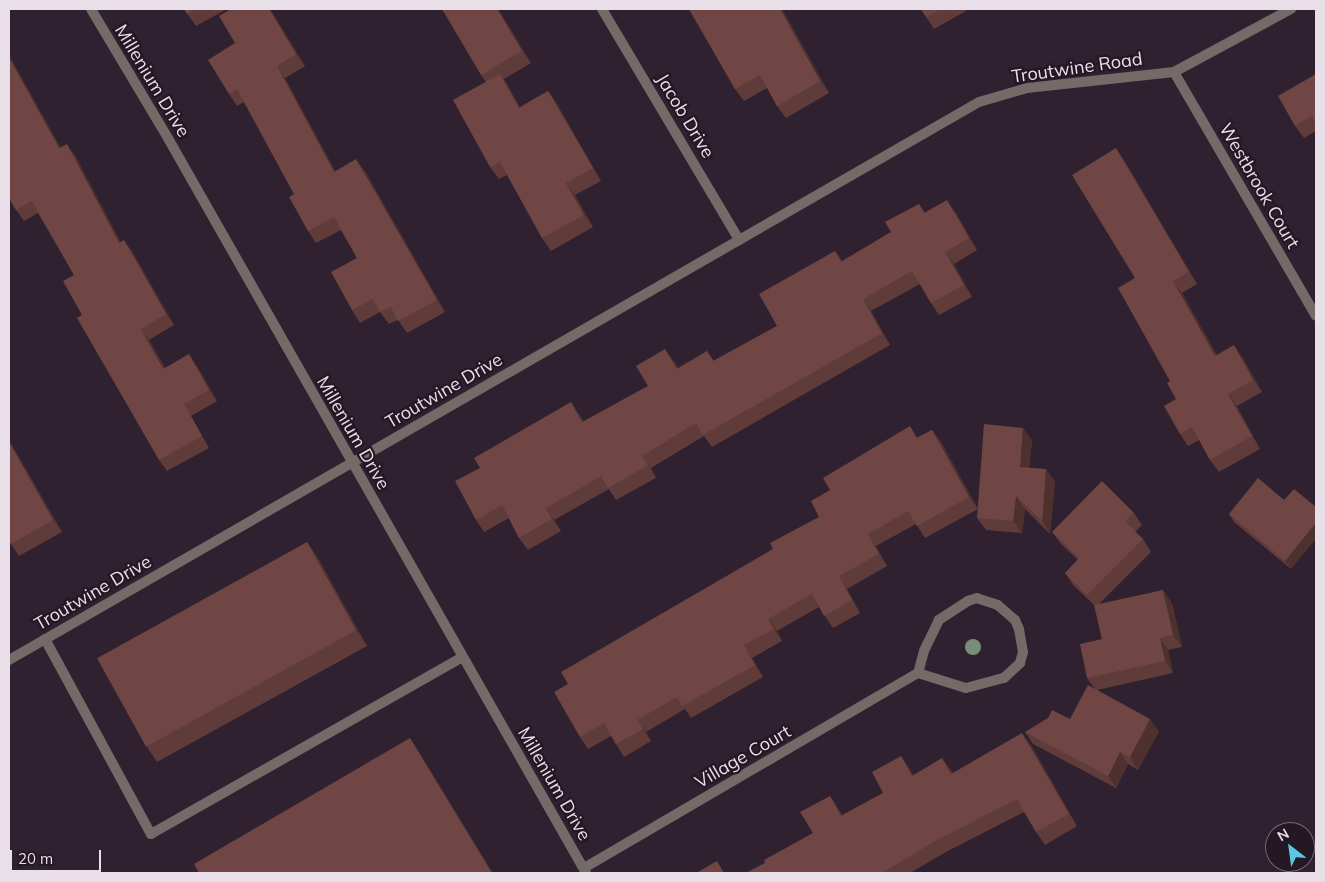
<!DOCTYPE html>
<html>
<head>
<meta charset="utf-8">
<style>
  body { margin:0 }
  #map { position:relative; width:1325px; height:882px; overflow:hidden; background:#2f212f; font-family:Mulish,sans-serif }
  div>[style] { position:absolute }
  .service>* { height:10px; margin:-5px; padding:0 5px; transform-origin:5px; border-radius:5px; background:#746a67 }
  .minor>* { height:10px; margin:-5px; padding:0 5px; transform-origin:5px; border-radius:5px; background:#746a67 }
  .trees>* { width:16px; height:16px; margin:-8px; border-radius:50%; background:#778f7a }
  .wall>* { inset:0; background:#5f3c3a }
  .shaded-wall>* { inset:0; background:#4e312f }
  .building>* { inset:0; background:#6f4643; transform-origin:0 0 }
  span { translate:-50% -50%; white-space:nowrap; text-align:center; line-height:1.15; -webkit-text-stroke:4.5px #251825; paint-order:stroke }
  .street-label { font-size:18px; color:#e8dfe8 }
  .frame { position:absolute; inset:0; border:10px solid #e8dfe8; pointer-events:none }
  .north { position:absolute; left:1265px; top:822px; width:50px; height:50px; box-sizing:border-box; background:#251825; border:1px solid #736873; border-radius:50%; rotate:330deg; font-size:14px; font-weight:700; line-height:20px; text-align:center; color:#e8dfe8 }
  .north::after { content:''; display:block; margin:auto; width:18px; height:22px; background:#59c8e4; clip-path:polygon(50% 0,100% 100%,50% 72%,0 100%) }
  .scale { position:absolute; left:10px; top:850px; width:91px; height:22px; box-sizing:border-box; border:2px solid #e8dfe8; border-top:0; padding-left:6px; font-size:15px; line-height:18px; white-space:nowrap; color:#e8dfe8; -webkit-text-stroke:4px #251825; paint-order:stroke }
</style>
</head>
<body>
<div id="map">
  <div class="service">
    <div style="left:45px;top:639px;width:222px;rotate:61.5deg"></div>
    <div style="left:151px;top:834px;width:358px;rotate:-29.6deg"></div>
  </div>
  <div class="minor">
    <div style="left:91px;top:9px;width:152px;rotate:59.2deg"></div>
    <div style="left:169px;top:140px;width:843px;rotate:60.36deg"></div>
    <div style="left:602px;top:9px;width:269px;rotate:59.3deg"></div>
    <div style="left:1174px;top:72px;width:282px;rotate:59.8deg"></div>
    <div style="left:9px;top:660px;width:1119px;rotate:-29.91deg"></div>
    <div style="left:979px;top:102px;width:50px;rotate:-16.3deg"></div>
    <div style="left:1027px;top:88px;width:148px;rotate:-6.2deg"></div>
    <div style="left:1174px;top:72px;width:133px;rotate:-28.3deg"></div>
    <div style="left:584px;top:868px;width:387px;rotate:-30.3deg"></div>
    <div style="left:918px;top:673px;width:50px;rotate:17.4deg"></div>
    <div style="left:966px;top:688px;width:39px;rotate:-15deg"></div>
    <div style="left:1004px;top:678px;width:22px;rotate:-43deg"></div>
    <div style="left:1020px;top:663px;width:11px;rotate:-75deg"></div>
    <div style="left:1023px;top:652px;width:23px;rotate:-100deg"></div>
    <div style="left:1019px;top:629px;width:10px;rotate:-114deg"></div>
    <div style="left:1015px;top:620px;width:23px;rotate:-139deg"></div>
    <div style="left:998px;top:605px;width:22px;rotate:-162deg"></div>
    <div style="left:977px;top:598px;width:9px;rotate:162deg"></div>
    <div style="left:968px;top:601px;width:35px;rotate:147deg"></div>
    <div style="left:939px;top:620px;width:34px;rotate:116deg"></div>
    <div style="left:924px;top:651px;width:23px;rotate:105deg"></div>
  </div>
  <div class="trees">
    <div style="left:973px;top:647px"></div>
  </div>
  <div class="wall">
    <div style="clip-path:polygon(184px 9px,227px 9px,196px 26px)"></div>
    <div style="clip-path:polygon(231px 9px,270px 9px,305px 66px,285px 78px,335px 171px,365px 171px,445px 312px,407px 333px,398px 320px,389px 324px,380px 312px,360px 323px,352px 310px,357px 258px,341px 230px,316px 243px,308px 231px,294px 194px,244px 102px,237px 106px,229px 94px,235px 43px)"></div>
    <div style="clip-path:polygon(498px 9px,531px 63px,504px 79px,520px 107px,548px 91px,557px 104px,601px 181px,575px 195px,593px 227px,551px 251px,542px 238px,507px 175px,499px 179px,490px 167px,486px 82px,481px 75px)"></div>
    <div style="clip-path:polygon(689px 9px,782px 9px,829px 93px,786px 118px,777px 106px,767px 88px,744px 101px,735px 89px)"></div>
    <div style="clip-path:polygon(921px 9px,965px 9px,966px 11px,934px 29px)"></div>
    <div style="clip-path:polygon(9px 55px,60px 147px,75px 155px,120px 242px,132px 251px,174px 325px,149px 340px,165px 368px,197px 366px,217px 401px,191px 416px,209px 448px,167px 471px,159px 460px,82px 315px,74px 275px,38px 213px,24px 221px,16px 210px,9px 198px)"></div>
    <div style="clip-path:polygon(1316px 74px,1316px 131px,1304px 138px,1295px 126px)"></div>
    <div style="clip-path:polygon(1124px 160px,1197px 284px,1182px 293px,1217px 355px,1243px 358px,1262px 392px,1237px 406px,1260px 449px,1219px 472px,1210px 460px,1199px 440px,1188px 446px,1180px 434px,1176px 399px,1170px 381px)"></div>
    <div style="clip-path:polygon(919px 204px,925px 213px,956px 213px,977px 250px,954px 264px,972px 297px,939px 315px,931px 303px,920px 284px,871px 311px,890px 345px,712px 447px,704px 436px,651px 468px,656px 478px,616px 500px,609px 489px,554px 520px,561px 531px,528px 550px,519px 538px,509px 518px,484px 532px,476px 520px,480px 468px,579px 414px,584px 422px,648px 386px,674px 361px,678px 368px,707px 351px,714px 361px,777px 326px,835px 251px,842px 261px,891px 232px)"></div>
    <div style="clip-path:polygon(932px 430px,941px 442px,978px 509px,1032px 440px,1029px 468px,1055px 481px,1050px 534px,1025px 509px,1022px 533px,986px 530px,977px 518px,978px 509px,925px 538px,916px 524px,876px 546px,887px 566px,847px 589px,860px 613px,833px 628px,819px 607px,777px 631px,782px 641px,752px 658px,763px 677px,691px 718px,685px 709px,646px 732px,651px 741px,624px 757px,611px 736px,588px 749px,580px 737px,568px 684px,773px 549px,819px 517px,830px 490px,918px 437px)"></div>
    <div style="clip-path:polygon(9px 440px,62px 532px,19px 556px,9px 541px)"></div>
    <div style="clip-path:polygon(1284px 500px,1291px 569px,1234px 522px,1229px 514px)"></div>
    <div style="clip-path:polygon(1134px 513px,1142px 525px,1135px 532px,1143px 539px,1151px 552px,1099px 604px,1172px 603px,1182px 647px,1168px 650px,1173px 673px,1097px 690px,1159px 731px,1138px 770px,1128px 764px,1116px 788px,1033px 744px,1025px 732px,1070px 719px,1095px 689px,1087px 678px,1102px 639px,1095px 606px,1073px 585px,1065px 573px,1078px 560px,1061px 544px,1052px 532px)"></div>
    <div style="clip-path:polygon(307px 542px,318px 558px,367px 646px,157px 762px,147px 747px)"></div>
    <div style="clip-path:polygon(1031px 745px,1077px 826px,1045px 845px,1036px 832px,1024px 812px,946px 852px,910px 873px,746px 873px,765px 863px,813px 833px,830px 796px,842px 815px,883px 793px,901px 756px,913px 775px,951px 770px,953px 773px)"></div>
  </div>
  <div class="shaded-wall">
    <div style="clip-path:polygon(269px 9px,270px 9px,305px 66px,296px 54px)"></div>
    <div style="clip-path:polygon(497px 9px,498px 9px,531px 63px,522px 51px)"></div>
    <div style="clip-path:polygon(780px 9px,782px 9px,829px 93px,820px 81px)"></div>
    <div style="clip-path:polygon(9px 55px,67px 159px,59px 148px,9px 58px)"></div>
    <div style="clip-path:polygon(277px 66px,285px 78px,342px 184px,334px 172px)"></div>
    <div style="clip-path:polygon(500px 74px,508px 86px,527px 120px,519px 108px)"></div>
    <div style="clip-path:polygon(548px 91px,557px 104px,601px 181px,593px 168px)"></div>
    <div style="clip-path:polygon(67px 144px,75px 155px,127px 254px,119px 243px)"></div>
    <div style="clip-path:polygon(1116px 148px,1124px 160px,1197px 284px,1189px 272px)"></div>
    <div style="clip-path:polygon(356px 159px,365px 171px,445px 312px,437px 300px)"></div>
    <div style="clip-path:polygon(566px 183px,575px 195px,593px 227px,584px 215px)"></div>
    <div style="clip-path:polygon(947px 200px,956px 213px,977px 250px,969px 238px)"></div>
    <div style="clip-path:polygon(124px 240px,132px 251px,174px 325px,166px 314px)"></div>
    <div style="clip-path:polygon(945px 252px,954px 264px,972px 297px,964px 285px)"></div>
    <div style="clip-path:polygon(1173px 281px,1182px 293px,1224px 368px,1215px 356px)"></div>
    <div style="clip-path:polygon(863px 299px,871px 311px,890px 345px,882px 333px)"></div>
    <div style="clip-path:polygon(141px 329px,149px 340px,171px 381px,163px 369px)"></div>
    <div style="clip-path:polygon(1234px 345px,1243px 358px,1262px 392px,1253px 380px)"></div>
    <div style="clip-path:polygon(665px 349px,674px 361px,686px 381px,677px 369px)"></div>
    <div style="clip-path:polygon(189px 354px,197px 366px,217px 401px,209px 390px)"></div>
    <div style="clip-path:polygon(1228px 394px,1237px 406px,1260px 449px,1252px 436px)"></div>
    <div style="clip-path:polygon(571px 402px,579px 414px,591px 434px,582px 422px)"></div>
    <div style="clip-path:polygon(1023px 428px,1032px 440px,1028px 479px,1020px 467px)"></div>
    <div style="clip-path:polygon(932px 430px,941px 442px,978px 509px,969px 497px)"></div>
    <div style="clip-path:polygon(9px 440px,62px 532px,53px 520px,9px 442px)"></div>
    <div style="clip-path:polygon(642px 456px,651px 468px,656px 478px,648px 465px)"></div>
    <div style="clip-path:polygon(1046px 469px,1055px 481px,1050px 534px,1042px 521px)"></div>
    <div style="clip-path:polygon(1016px 496px,1025px 509px,1022px 533px,1013px 521px)"></div>
    <div style="clip-path:polygon(546px 508px,554px 520px,561px 531px,552px 519px)"></div>
    <div style="clip-path:polygon(1316px 523px,1316px 539px,1291px 569px,1285px 561px)"></div>
    <div style="clip-path:polygon(868px 534px,876px 546px,887px 566px,879px 554px)"></div>
    <div style="clip-path:polygon(307px 542px,318px 558px,367px 646px,356px 630px)"></div>
    <div style="clip-path:polygon(839px 576px,847px 589px,860px 613px,852px 600px)"></div>
    <div style="clip-path:polygon(1163px 590px,1172px 603px,1182px 647px,1173px 635px)"></div>
    <div style="clip-path:polygon(768px 619px,777px 631px,782px 641px,774px 629px)"></div>
    <div style="clip-path:polygon(1160px 638px,1168px 650px,1173px 673px,1165px 661px)"></div>
    <div style="clip-path:polygon(744px 645px,752px 658px,763px 677px,755px 665px)"></div>
    <div style="clip-path:polygon(1150px 719px,1159px 731px,1138px 770px,1130px 757px)"></div>
    <div style="clip-path:polygon(637px 720px,646px 732px,651px 741px)"></div>
    <div style="clip-path:polygon(1022px 733px,1031px 745px,1077px 826px,1069px 814px)"></div>
    <div style="clip-path:polygon(410px 738px,418px 750px,493px 873px,492px 873px)"></div>
    <div style="clip-path:polygon(1120px 752px,1128px 764px,1116px 788px,1108px 776px)"></div>
    <div style="clip-path:polygon(901px 756px,909px 768px,920px 788px,912px 776px)"></div>
    <div style="clip-path:polygon(942px 758px,951px 770px,960px 786px,951px 774px)"></div>
    <div style="clip-path:polygon(830px 796px,838px 808px,850px 828px,841px 816px)"></div>
  </div>
  <div class="building">
    <div style="clip-path:polygon(184px 9px,197px 9px,187px 14px)"></div>
    <div style="clip-path:polygon(231px 9px,269px 9px,296px 54px,277px 66px,334px 172px,356px 159px,437px 300px,398px 321px,391px 307px,380px 312px,373px 299px,352px 310px,331px 272px,357px 258px,334px 217px,308px 231px,289px 197px,294px 194px,237px 89px,229px 94px,208px 60px,235px 43px,219px 16px)"></div>
    <div style="clip-path:polygon(442px 9px,497px 9px,522px 51px,481px 75px)"></div>
    <div style="clip-path:polygon(689px 9px,780px 9px,820px 81px,777px 106px,760px 75px,735px 89px)"></div>
    <div style="clip-path:polygon(921px 9px,941px 9px,926px 17px)"></div>
    <div style="clip-path:polygon(9px 58px,59px 148px,67px 144px,119px 243px,124px 240px,166px 314px,141px 329px,163px 369px,189px 354px,209px 390px,184px 404px,202px 436px,159px 460px,77px 318px,82px 315px,63px 281px,74px 275px,32px 201px,16px 210px,9px 198px)"></div>
    <div style="clip-path:polygon(500px 74px,519px 108px,548px 91px,593px 168px,566px 183px,584px 215px,542px 238px,500px 162px,490px 167px,453px 100px)"></div>
    <div style="clip-path:polygon(1316px 74px,1316px 124px,1312px 116px,1295px 126px,1278px 96px)"></div>
    <div style="clip-path:polygon(1116px 148px,1189px 272px,1173px 281px,1215px 356px,1234px 345px,1253px 380px,1228px 394px,1252px 436px,1210px 460px,1192px 427px,1180px 434px,1164px 406px,1176px 399px,1167px 383px,1170px 381px,1118px 288px,1135px 278px,1072px 175px)"></div>
    <div style="clip-path:polygon(947px 200px,969px 238px,945px 252px,964px 285px,931px 303px,912px 271px,863px 299px,882px 333px,703px 435px,696px 423px,642px 456px,648px 465px,608px 488px,601px 476px,546px 508px,552px 519px,519px 538px,502px 505px,476px 520px,455px 481px,480px 468px,474px 458px,571px 402px,582px 422px,648px 386px,636px 366px,665px 349px,677px 369px,707px 351px,713px 361px,777px 326px,759px 294px,835px 251px,841px 262px,891px 232px,885px 222px,919px 204px,924px 213px)"></div>
    <div style="clip-path:polygon(984px 424px,1023px 428px,1020px 467px,1046px 469px,1042px 521px,1016px 496px,1013px 521px,977px 518px)"></div>
    <div style="clip-path:polygon(910px 426px,917px 438px,932px 430px,969px 497px,917px 526px,908px 511px,868px 534px,879px 554px,839px 576px,852px 600px,824px 616px,812px 594px,768px 619px,774px 629px,744px 645px,755px 665px,682px 706px,677px 697px,637px 720px,643px 729px,616px 744px,604px 723px,580px 737px,554px 692px,568px 684px,561px 672px,773px 549px,770px 543px,819px 517px,811px 501px,830px 490px,823px 478px)"></div>
    <div style="clip-path:polygon(9px 442px,53px 520px,11px 544px,9px 541px)"></div>
    <div style="clip-path:polygon(1258px 478px,1284px 500px,1294px 489px,1316px 507px,1316px 523px,1285px 561px,1229px 514px)"></div>
    <div style="clip-path:polygon(1102px 481px,1134px 513px,1125px 521px,1143px 539px,1087px 595px,1065px 573px,1079px 558px,1052px 532px)"></div>
    <div style="left:307px;top:542px;width:101px;height:240px;rotate:61deg"></div>
    <div style="clip-path:polygon(1163px 590px,1173px 635px,1160px 638px,1165px 661px,1087px 678px,1080px 644px,1102px 639px,1094px 605px)"></div>
    <div style="clip-path:polygon(1088px 685px,1150px 719px,1130px 757px,1120px 752px,1108px 776px,1025px 732px,1048px 718px,1052px 710px,1070px 719px)"></div>
    <div style="clip-path:polygon(1022px 733px,1069px 814px,1036px 832px,1017px 799px,937px 840px,882px 873px,746px 873px,765px 863px,764px 860px,813px 833px,800px 812px,830px 796px,841px 816px,883px 793px,872px 772px,901px 756px,912px 776px,942px 758px,951px 774px)"></div>
    <div style="clip-path:polygon(410px 738px,492px 873px,199px 873px,194px 864px)"></div>
    <div style="clip-path:polygon(717px 861px,724px 873px,696px 873px)"></div>
  </div>
  <div class="street-label">
    <span style="left:1077px;top:68px;rotate:-8deg">Troutwine Road</span>
    <span style="left:152px;top:81px;rotate:59deg">Millenium Drive</span>
    <span style="left:685px;top:116px;rotate:59deg">Jacob Drive</span>
    <span style="left:1259px;top:186px;rotate:60deg">Westbrook Court</span>
    <span style="left:444px;top:391px;rotate:-30deg">Troutwine Drive</span>
    <span style="left:353px;top:433px;rotate:60deg">Millenium Drive</span>
    <span style="left:93px;top:593px;rotate:-30deg">Troutwine Drive</span>
    <span style="left:743px;top:757px;rotate:-30deg">Village Court</span>
    <span style="left:554px;top:784px;rotate:60deg">Millenium Drive</span>
  </div>
  <div class="frame"></div>
  <div class="north">N</div>
  <div class="scale">20 m</div>
</div>
</body>
</html>
